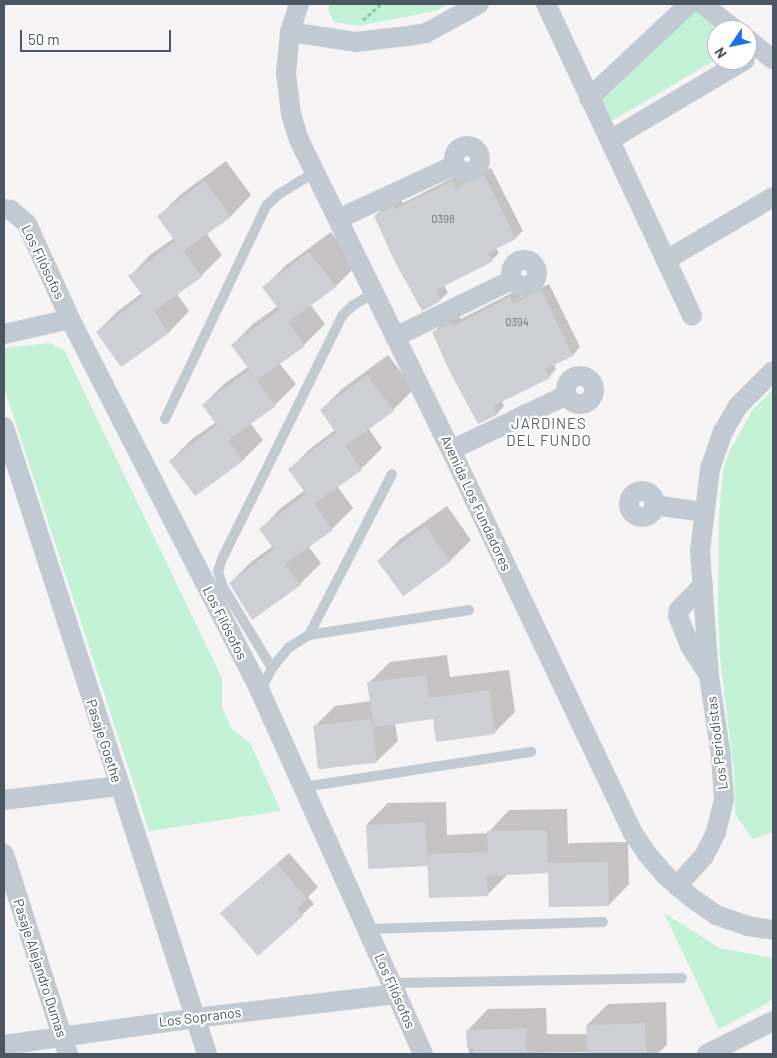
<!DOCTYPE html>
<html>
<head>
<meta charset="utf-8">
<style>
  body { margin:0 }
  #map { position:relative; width:777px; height:1058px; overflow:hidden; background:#f5f3f3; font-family:Barlow,sans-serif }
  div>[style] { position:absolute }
  .green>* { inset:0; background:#c3f1d5 }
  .shadow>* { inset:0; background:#0003 }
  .building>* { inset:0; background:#cdcfd5; transform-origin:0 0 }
  .path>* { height:3px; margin-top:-1.5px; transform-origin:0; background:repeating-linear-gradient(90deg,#7ad0a6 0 4px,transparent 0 6.5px) }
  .lane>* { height:10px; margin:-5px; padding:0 5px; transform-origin:5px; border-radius:5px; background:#c1cad2 }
  .street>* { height:20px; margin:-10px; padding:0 10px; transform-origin:10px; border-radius:10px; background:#c1cad2 }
  .street>.ring { margin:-10px; padding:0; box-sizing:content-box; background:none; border:20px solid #c1cad2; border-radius:50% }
  span { translate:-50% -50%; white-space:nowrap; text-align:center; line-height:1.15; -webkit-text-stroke:4.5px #fff; paint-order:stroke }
  .number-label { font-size:11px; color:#6b747e }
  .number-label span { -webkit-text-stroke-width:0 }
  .street-label { font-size:14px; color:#4a5661 }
  .neighbourhood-label { font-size:15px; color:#5f6368; letter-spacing:1px }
  .frame { position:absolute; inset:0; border:5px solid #4a5661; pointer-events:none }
  .north { position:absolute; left:707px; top:20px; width:50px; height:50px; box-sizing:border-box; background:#fff; border:1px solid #b7bbc0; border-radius:50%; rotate:236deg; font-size:14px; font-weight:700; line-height:20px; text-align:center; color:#4a5661 }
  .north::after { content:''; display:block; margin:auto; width:18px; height:22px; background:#1a73e8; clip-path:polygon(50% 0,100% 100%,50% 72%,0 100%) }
  .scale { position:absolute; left:20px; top:30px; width:151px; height:22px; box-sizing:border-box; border:2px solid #4a5661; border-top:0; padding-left:6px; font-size:15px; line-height:18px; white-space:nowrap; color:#4a5661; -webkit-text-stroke:4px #fff; paint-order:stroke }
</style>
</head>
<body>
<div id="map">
  <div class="green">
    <div style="clip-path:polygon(330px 4px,450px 4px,435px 11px,358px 26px,334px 22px,328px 9px)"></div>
    <div style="clip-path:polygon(699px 8px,726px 30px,717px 30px,717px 59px,610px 122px,600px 100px)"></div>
    <div style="clip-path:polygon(49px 343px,64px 350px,222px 678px,222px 708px,232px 729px,250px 743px,281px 811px,149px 831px,4px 387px,4px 348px)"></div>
    <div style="clip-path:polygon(773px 389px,773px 832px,753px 839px,735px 814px,734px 772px,720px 659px,718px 611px,719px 517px,723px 470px,730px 450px,752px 411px)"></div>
    <div style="clip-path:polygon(664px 913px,720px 948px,773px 958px,773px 1000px,719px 1029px)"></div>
  </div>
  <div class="shadow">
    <div style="clip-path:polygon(226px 161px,251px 195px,231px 216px,206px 233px,222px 255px,201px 276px,177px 294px,189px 311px,169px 332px,122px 366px,97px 332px,118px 311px,142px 293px,130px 276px,150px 255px,174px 238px,159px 216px,180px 195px)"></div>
    <div style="clip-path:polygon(491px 168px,523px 231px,515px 238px,496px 248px,499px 253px,491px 261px,444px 285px,448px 293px,440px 300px,375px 216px,383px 208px,401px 200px,403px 203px,460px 174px,463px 181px)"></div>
    <div style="clip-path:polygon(331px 232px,356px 266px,336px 286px,310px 304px,325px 324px,304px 345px,279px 363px,296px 384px,275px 405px,250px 423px,263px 440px,242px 461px,170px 461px,191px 440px,216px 422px,203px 405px,224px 384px,248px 367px,232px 345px,253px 324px,278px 306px,264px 287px,285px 266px)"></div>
    <div style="clip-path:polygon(549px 284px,580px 347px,573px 355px,554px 364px,556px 369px,549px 377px,502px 401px,504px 406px,497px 414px,478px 422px,433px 333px,441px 325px,459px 316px,461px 319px,517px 290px,521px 297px)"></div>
    <div style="clip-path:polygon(388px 355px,414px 389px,393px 410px,368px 428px,382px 448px,361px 469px,337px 486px,353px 508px,332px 529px,308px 546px,321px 563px,300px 584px,230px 583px,251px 562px,273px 546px,261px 529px,281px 508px,305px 490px,290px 469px,311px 448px,335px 430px,321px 410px,342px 389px)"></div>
    <div style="clip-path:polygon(447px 506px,471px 540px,450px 561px,404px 594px,379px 560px,399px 540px)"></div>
    <div style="clip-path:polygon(447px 655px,450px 677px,509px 670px,515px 712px,494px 733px,434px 717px,395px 723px,398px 741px,377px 761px,320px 769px,314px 727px,335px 706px,371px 701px,369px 683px,390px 662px)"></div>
    <div style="clip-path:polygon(446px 802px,447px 835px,488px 833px,509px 810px,567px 809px,568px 845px,570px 843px,628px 842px,629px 884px,609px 905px,550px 870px,547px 872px,508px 874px,487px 895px,429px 863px,427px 865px,367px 824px,388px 803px)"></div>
    <div style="clip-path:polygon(289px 853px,318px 887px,308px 897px,314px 904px,258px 954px,233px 902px)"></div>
    <div style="clip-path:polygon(666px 1002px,667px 1045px,657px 1054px,593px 1054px,593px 1052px,469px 1054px,468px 1030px,488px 1009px,546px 1008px,547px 1034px,587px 1034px,587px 1025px,608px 1004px)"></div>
  </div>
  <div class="building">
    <div style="clip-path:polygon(484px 174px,516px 239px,488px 253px,492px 262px,436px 290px,441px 301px,422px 311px,394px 260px,374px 216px,393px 206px,395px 209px,452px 181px,456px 188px)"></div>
    <div style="clip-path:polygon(204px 181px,231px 217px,183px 251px,202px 277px,154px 311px,169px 333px,121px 367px,96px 332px,143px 296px,128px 276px,175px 241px,157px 216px)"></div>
    <div style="clip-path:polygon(309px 252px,336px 287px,288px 322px,305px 346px,257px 380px,231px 345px,279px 310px,262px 287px)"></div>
    <div style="clip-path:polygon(541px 290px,573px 356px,545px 369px,550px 378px,493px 406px,497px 415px,478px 424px,450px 372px,432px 332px,451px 323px,453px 326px,510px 297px,513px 304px)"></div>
    <div style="clip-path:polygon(249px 370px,276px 406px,228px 440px,243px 461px,195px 496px,169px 461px,217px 425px,202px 405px)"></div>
    <div style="clip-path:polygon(367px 375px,394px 411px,345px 446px,362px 470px,314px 504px,333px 530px,285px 564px,301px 585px,252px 620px,229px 583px,274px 549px,259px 529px,306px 494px,288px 469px,336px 433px,320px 410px)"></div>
    <div style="left:425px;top:526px;width:44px;height:59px;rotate:54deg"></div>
    <div style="clip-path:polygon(426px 675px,429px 698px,489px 690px,495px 734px,436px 742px,433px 719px,374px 727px,367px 682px)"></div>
    <div style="left:372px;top:719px;width:44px;height:59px;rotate:84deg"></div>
    <div style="left:425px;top:822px;width:44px;height:59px;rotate:87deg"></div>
    <div style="clip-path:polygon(547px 830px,548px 873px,487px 876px,488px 896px,429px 898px,427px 854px,488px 852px,487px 831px)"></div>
    <div style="left:608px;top:862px;width:44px;height:60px;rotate:89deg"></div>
    <div style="clip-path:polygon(277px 864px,307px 899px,297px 908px,303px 916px,258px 956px,220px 913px)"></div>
    <div style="left:645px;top:1023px;width:31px;height:59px;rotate:88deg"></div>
    <div style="clip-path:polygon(526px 1028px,527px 1054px,474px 1054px,474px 1048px,467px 1048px,466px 1030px)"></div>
  </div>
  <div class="path">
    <div style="left:363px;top:20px;width:24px;rotate:-42deg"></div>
  </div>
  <div class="lane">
    <div style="left:165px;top:419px;width:236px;rotate:-64.6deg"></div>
    <div style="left:266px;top:206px;width:18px;rotate:-43deg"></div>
    <div style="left:279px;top:194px;width:42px;rotate:-31.4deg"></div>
    <div style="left:309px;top:635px;width:181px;rotate:-62.7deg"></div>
    <div style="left:272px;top:668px;width:95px;rotate:-121.2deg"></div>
    <div style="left:223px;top:587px;width:16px;rotate:-108deg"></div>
    <div style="left:218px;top:572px;width:14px;rotate:-73deg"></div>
    <div style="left:222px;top:559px;width:271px;rotate:-63.7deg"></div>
    <div style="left:342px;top:316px;width:14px;rotate:-45deg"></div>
    <div style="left:352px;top:306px;width:26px;rotate:-31deg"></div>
    <div style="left:260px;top:691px;width:26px;rotate:-62deg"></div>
    <div style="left:272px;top:668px;width:26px;rotate:-51deg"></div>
    <div style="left:288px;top:648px;width:25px;rotate:-32deg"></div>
    <div style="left:309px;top:635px;width:162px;rotate:-8.9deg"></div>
    <div style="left:304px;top:787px;width:230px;rotate:-8.8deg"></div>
    <div style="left:368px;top:929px;width:235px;rotate:-1.7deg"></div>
    <div style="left:393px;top:983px;width:289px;rotate:-1deg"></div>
  </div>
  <div class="street">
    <div style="left:299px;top:4px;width:29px;rotate:108deg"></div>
    <div style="left:290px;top:32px;width:41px;rotate:95.6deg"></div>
    <div style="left:286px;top:73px;width:41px;rotate:83deg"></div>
    <div style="left:291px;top:114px;width:27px;rotate:73deg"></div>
    <div style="left:299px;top:140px;width:345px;rotate:63.9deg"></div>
    <div style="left:451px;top:450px;width:424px;rotate:64.6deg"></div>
    <div style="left:633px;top:833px;width:25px;rotate:56deg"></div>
    <div style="left:647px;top:854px;width:28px;rotate:49deg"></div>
    <div style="left:665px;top:875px;width:32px;rotate:41deg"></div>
    <div style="left:689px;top:896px;width:33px;rotate:35deg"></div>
    <div style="left:716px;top:915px;width:34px;rotate:19deg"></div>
    <div style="left:748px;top:926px;width:25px;rotate:9deg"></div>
    <div style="left:546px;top:4px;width:344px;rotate:64.9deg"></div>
    <div style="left:702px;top:4px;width:43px;rotate:37.4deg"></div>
    <div style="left:290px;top:32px;width:66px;rotate:8.7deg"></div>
    <div style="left:355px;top:42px;width:53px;rotate:-6.5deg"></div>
    <div style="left:408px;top:36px;width:18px;rotate:-9deg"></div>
    <div style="left:426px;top:33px;width:60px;rotate:-28.7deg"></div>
    <div style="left:747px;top:39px;width:33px;rotate:38deg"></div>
    <div style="left:589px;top:98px;width:137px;rotate:-43.2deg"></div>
    <div style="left:610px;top:140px;width:157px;rotate:-30.7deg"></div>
    <div class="ring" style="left:454px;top:146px;width:6px;height:6px"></div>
    <div style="left:4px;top:209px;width:7px;rotate:8deg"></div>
    <div style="left:11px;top:210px;width:21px;rotate:41deg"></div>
    <div style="left:27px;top:224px;width:104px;rotate:65.6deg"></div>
    <div style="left:70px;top:319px;width:418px;rotate:62.9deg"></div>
    <div style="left:260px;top:691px;width:398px;rotate:65.8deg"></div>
    <div style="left:338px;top:219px;width:129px;rotate:-24.8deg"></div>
    <div class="ring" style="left:511px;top:260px;width:6px;height:6px"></div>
    <div style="left:666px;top:260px;width:124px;rotate:-30.5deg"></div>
    <div style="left:4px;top:334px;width:68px;rotate:-12.8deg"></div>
    <div style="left:395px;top:337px;width:130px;rotate:-26deg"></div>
    <div class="ring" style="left:566px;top:376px;width:8px;height:8px"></div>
    <div style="left:4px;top:427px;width:659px;rotate:72.06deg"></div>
    <div style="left:451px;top:450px;width:128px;rotate:-25.4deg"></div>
    <div class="ring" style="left:629px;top:491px;width:6px;height:6px"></div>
    <div style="left:654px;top:505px;width:49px;rotate:8.1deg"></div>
    <div style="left:703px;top:585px;width:35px;rotate:134deg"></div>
    <div style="left:679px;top:610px;width:6px;rotate:99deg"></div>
    <div style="left:678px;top:616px;width:32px;rotate:68deg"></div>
    <div style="left:690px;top:646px;width:33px;rotate:57deg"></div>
    <div style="left:4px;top:800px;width:115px;rotate:-7deg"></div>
    <div style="left:4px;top:854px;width:210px;rotate:72.3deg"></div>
    <div style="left:677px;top:886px;width:40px;rotate:-48deg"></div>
    <div style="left:704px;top:856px;width:27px;rotate:-63deg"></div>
    <div style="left:716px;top:832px;width:34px;rotate:-76deg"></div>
    <div style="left:724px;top:799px;width:43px;rotate:-94deg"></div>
    <div style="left:721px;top:756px;width:81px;rotate:-98.5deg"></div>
    <div style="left:709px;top:676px;width:125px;rotate:-94.1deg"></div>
    <div style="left:700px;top:551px;width:83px;rotate:-83deg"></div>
    <div style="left:710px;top:469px;width:39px;rotate:-71deg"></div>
    <div style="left:723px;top:432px;width:30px;rotate:-60deg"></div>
    <div style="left:738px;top:406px;width:49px;rotate:-45deg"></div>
    <div style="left:4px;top:1045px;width:193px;rotate:-8deg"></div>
    <div style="left:195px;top:1018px;width:203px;rotate:-6.8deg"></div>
    <div style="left:707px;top:1054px;width:74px;rotate:-26.6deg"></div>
  </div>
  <div class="number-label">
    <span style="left:443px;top:219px">0398</span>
    <span style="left:517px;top:322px">0394</span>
  </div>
  <div class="street-label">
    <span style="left:43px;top:262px;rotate:64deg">Los Filósofos</span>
    <span style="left:476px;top:503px;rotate:65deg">Avenida Los Fundadores</span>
    <span style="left:225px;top:623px;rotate:63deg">Los Filósofos</span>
    <span style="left:104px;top:741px;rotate:72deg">Pasaje Goethe</span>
    <span style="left:717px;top:743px;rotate:-97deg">Los Periodistas</span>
    <span style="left:40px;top:968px;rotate:72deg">Pasaje Alejandro Dumas</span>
    <span style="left:395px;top:991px;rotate:66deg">Los Filósofos</span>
    <span style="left:200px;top:1017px;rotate:-7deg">Los Sopranos</span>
  </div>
  <div class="neighbourhood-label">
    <span style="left:549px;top:432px">JARDINES<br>DEL FUNDO</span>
  </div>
  <div class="frame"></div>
  <div class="north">N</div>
  <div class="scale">50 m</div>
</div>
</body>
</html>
